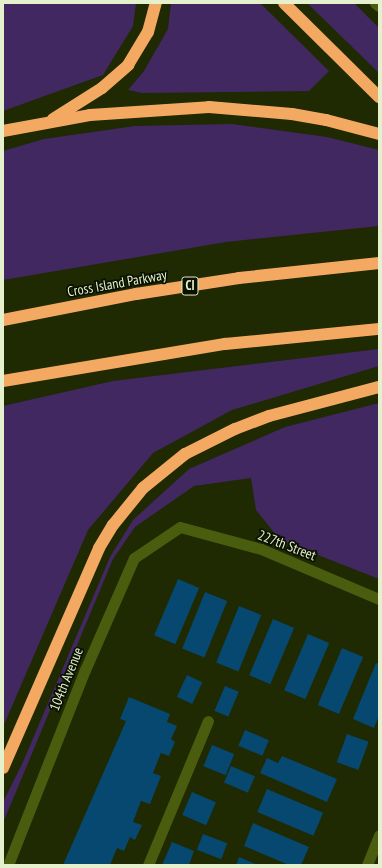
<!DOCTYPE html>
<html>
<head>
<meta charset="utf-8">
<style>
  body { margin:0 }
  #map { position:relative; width:382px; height:868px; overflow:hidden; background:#1f2902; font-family:"PT Sans Narrow",sans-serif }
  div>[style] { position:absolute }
  .green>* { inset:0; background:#422860 }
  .building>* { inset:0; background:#06486f; transform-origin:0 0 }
  .service>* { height:11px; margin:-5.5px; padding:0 5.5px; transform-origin:5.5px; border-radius:5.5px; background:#4a5d0f }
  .minor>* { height:11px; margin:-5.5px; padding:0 5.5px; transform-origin:5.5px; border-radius:5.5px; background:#4a5d0f }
  .motorway>* { height:12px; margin:-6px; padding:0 6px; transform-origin:6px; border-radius:6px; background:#f4a962 }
  span { translate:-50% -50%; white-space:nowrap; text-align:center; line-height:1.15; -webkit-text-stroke:3.5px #0a1100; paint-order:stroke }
  .shield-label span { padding:1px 3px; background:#0a1100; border:1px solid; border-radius:3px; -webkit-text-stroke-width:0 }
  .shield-label { font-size:13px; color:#e4f1cc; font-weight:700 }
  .street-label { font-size:14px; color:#e4f1cc }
  .frame { position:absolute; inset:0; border:4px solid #e4f1cc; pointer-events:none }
</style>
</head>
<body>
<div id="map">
  <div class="green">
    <div style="clip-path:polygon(3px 3px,136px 3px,133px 26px,103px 75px,3px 111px)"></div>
    <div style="clip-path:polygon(171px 3px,260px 3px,329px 71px,309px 91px,142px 93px,128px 90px,144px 71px,168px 29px)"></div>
    <div style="clip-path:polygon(307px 3px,354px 3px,379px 28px,379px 73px)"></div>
    <div style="clip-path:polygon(232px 124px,327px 137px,379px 150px,379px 226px,226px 242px,3px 280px,3px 151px,44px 139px,135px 126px)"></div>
    <div style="clip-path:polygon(379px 349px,379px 366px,232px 410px,153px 453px,88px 530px,3px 727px,3px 406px,113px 381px)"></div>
    <div style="clip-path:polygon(379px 403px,379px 579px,280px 540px,256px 510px,251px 478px,194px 486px,135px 527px,113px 559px,3px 823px,3px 802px,23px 762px,110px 557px,133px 520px,189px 469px,285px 427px)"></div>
  </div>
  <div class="building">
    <div style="left:178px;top:579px;width:23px;height:61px;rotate:23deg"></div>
    <div style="left:205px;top:592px;width:24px;height:61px;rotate:22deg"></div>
    <div style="left:239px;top:606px;width:24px;height:61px;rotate:22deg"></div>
    <div style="left:273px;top:619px;width:23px;height:61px;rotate:23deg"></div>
    <div style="left:308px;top:634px;width:23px;height:61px;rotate:23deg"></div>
    <div style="left:342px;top:648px;width:23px;height:62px;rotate:23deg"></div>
    <div style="clip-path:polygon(376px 663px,379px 664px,379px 716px,374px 728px,353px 719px)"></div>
    <div style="left:187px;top:675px;width:17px;height:24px;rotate:25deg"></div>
    <div style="left:225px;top:686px;width:15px;height:27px;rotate:23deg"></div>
    <div style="clip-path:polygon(129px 697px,170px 714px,167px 722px,177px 726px,171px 739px,175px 742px,169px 756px,161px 753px,153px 773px,161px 776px,150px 804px,141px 801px,133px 822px,142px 825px,135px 840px,130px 837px,124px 851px,117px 848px,110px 865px,63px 865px,126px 721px,120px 719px)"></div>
    <div style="left:245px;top:730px;width:26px;height:17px;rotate:23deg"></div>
    <div style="left:347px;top:734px;width:23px;height:30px;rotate:20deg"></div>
    <div style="left:212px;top:745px;width:24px;height:23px;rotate:22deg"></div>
    <div style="clip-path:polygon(282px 756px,337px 779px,327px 802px,260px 773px,267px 758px,278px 763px)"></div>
    <div style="left:231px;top:766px;width:26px;height:18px;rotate:23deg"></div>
    <div style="left:267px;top:789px;width:61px;height:25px;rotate:23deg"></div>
    <div style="left:192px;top:792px;width:26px;height:25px;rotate:23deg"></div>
    <div style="clip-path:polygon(253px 823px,309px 847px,301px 865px,289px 865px,244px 846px)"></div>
    <div style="left:203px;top:834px;width:26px;height:17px;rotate:21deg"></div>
    <div style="clip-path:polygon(172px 842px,194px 851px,189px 865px,162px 865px)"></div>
    <div style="clip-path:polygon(239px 857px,258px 865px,236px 865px)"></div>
  </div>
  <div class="service">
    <div style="left:148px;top:865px;width:156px;rotate:-67.4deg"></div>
  </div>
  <div class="minor">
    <div style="left:375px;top:3px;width:5px;rotate:37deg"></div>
    <div style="left:8px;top:865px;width:210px;rotate:-68.5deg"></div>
    <div style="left:85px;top:670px;width:122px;rotate:-66.4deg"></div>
    <div style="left:134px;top:558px;width:55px;rotate:-34deg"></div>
    <div style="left:180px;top:527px;width:84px;rotate:15.2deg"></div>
    <div style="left:261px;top:549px;width:128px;rotate:23deg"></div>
    <div style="left:367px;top:865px;width:32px;rotate:-68deg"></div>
  </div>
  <div class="motorway">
    <div style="left:284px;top:3px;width:134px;rotate:44.7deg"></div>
    <div style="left:53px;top:119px;width:58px;rotate:-32.3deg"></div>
    <div style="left:102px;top:88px;width:35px;rotate:-41deg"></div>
    <div style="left:128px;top:65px;width:39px;rotate:-59deg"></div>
    <div style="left:148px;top:32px;width:30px;rotate:-75deg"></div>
    <div style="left:3px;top:131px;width:88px;rotate:-10.4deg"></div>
    <div style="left:90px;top:115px;width:119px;rotate:-3.8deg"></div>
    <div style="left:209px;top:107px;width:83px;rotate:4.8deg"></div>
    <div style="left:292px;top:114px;width:35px;rotate:10deg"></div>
    <div style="left:326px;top:120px;width:55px;rotate:14.8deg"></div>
    <div style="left:3px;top:320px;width:136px;rotate:-11.1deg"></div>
    <div style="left:136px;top:294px;width:104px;rotate:-8.8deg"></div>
    <div style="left:239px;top:278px;width:141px;rotate:-6.1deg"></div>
    <div style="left:3px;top:381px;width:225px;rotate:-9.5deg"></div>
    <div style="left:225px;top:344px;width:155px;rotate:-5.6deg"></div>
    <div style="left:3px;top:768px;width:240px;rotate:-66.4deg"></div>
    <div style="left:99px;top:548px;width:27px;rotate:-59deg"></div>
    <div style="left:113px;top:525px;width:48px;rotate:-51deg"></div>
    <div style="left:143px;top:488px;width:54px;rotate:-39deg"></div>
    <div style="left:185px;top:454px;width:56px;rotate:-26.6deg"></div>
    <div style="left:235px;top:429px;width:36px;rotate:-21deg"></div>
    <div style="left:269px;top:416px;width:114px;rotate:-14.8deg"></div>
  </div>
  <div class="shield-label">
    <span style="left:190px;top:286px">CI</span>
  </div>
  <div class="street-label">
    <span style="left:117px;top:283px;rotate:-10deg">Cross Island Parkway</span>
    <span style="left:287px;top:545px;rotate:21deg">227th Street</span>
    <span style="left:66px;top:679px;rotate:-68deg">104th Avenue</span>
  </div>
  <div class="frame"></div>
</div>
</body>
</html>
